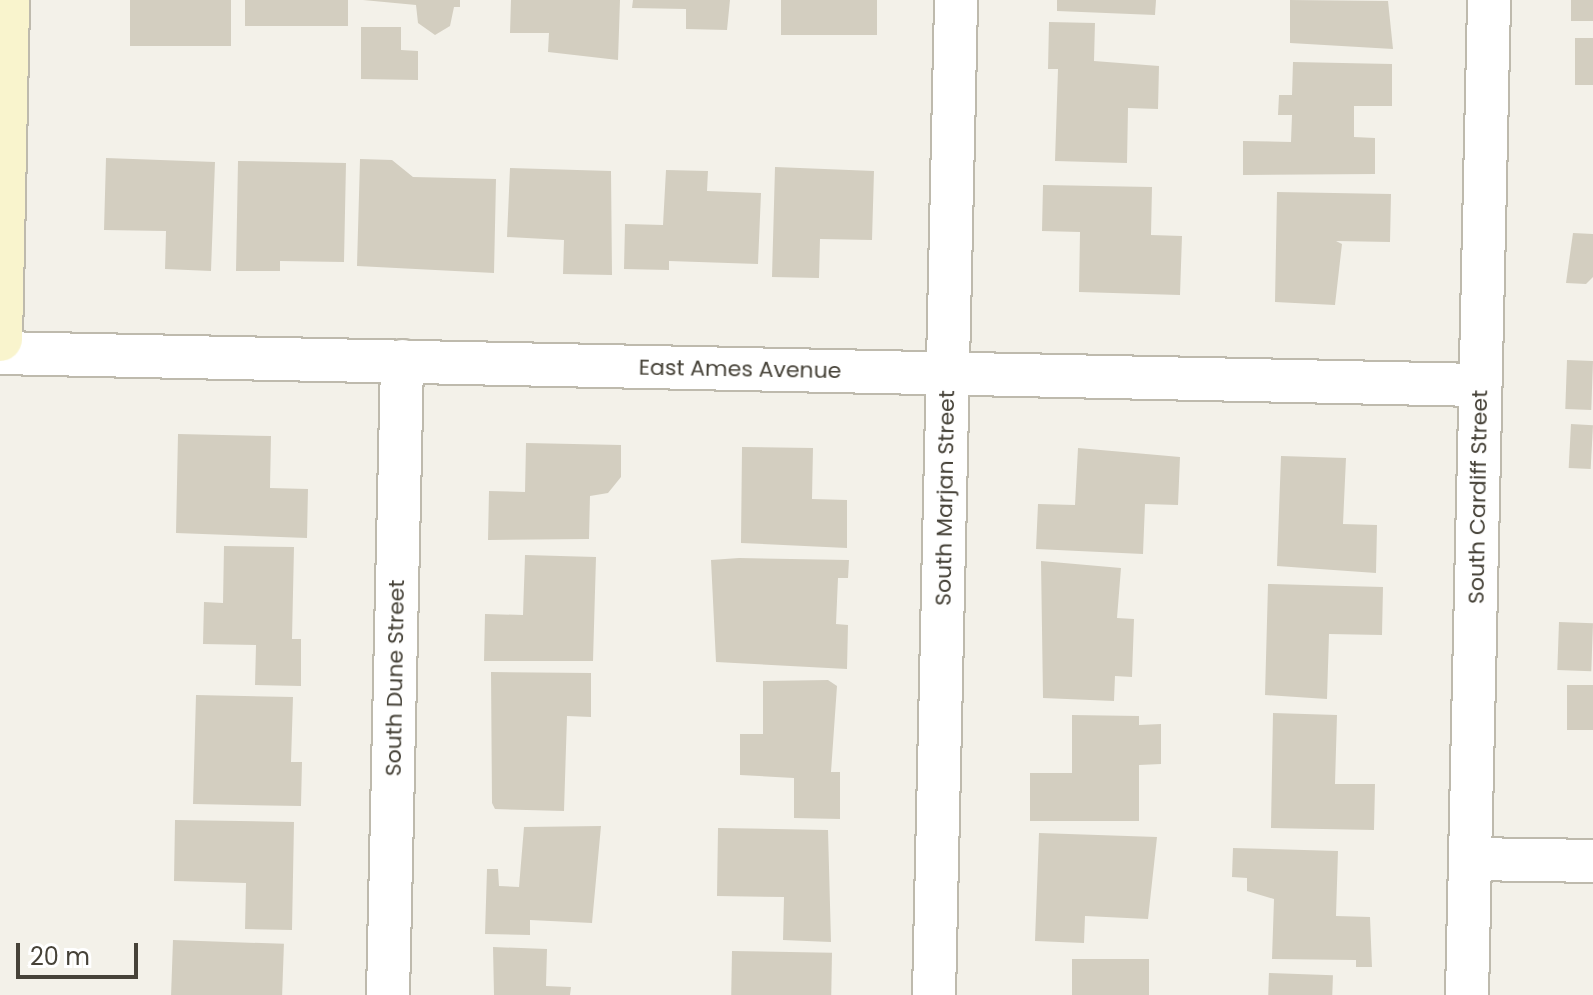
<!DOCTYPE html>
<html>
<head>
<meta charset="utf-8">
<style>
  body { margin:0 }
  #map { position:relative; width:1593px; height:995px; overflow:hidden; background:#f3f1e9; font-family:Poppins,sans-serif }
  div>[style] { position:absolute }
  .building>* { inset:0; background:#d3cec0; transform-origin:0 0 }
  .roads { filter:drop-shadow(2px 0 #bebaad) drop-shadow(-2px 0 #bebaad) drop-shadow(0 2px #bebaad) drop-shadow(0 -2px #bebaad) }
  .street>* { height:42px; margin:-21px; padding:0 21px; transform-origin:21px; border-radius:21px; background:#fff }
  .secondary>* { height:44px; margin:-22px; padding:0 22px; transform-origin:22px; border-radius:22px; background:#f9f4cd }
  span { translate:-50% -50%; white-space:nowrap; text-align:center; line-height:1.15; -webkit-text-stroke:6px #fff; paint-order:stroke }
  .street-label { font-size:22px; color:#464238 }
  .scale { position:absolute; left:16px; top:943px; width:122px; height:36px; box-sizing:border-box; border:4px solid #464238; border-top:0; padding-left:10px; font-size:24px; line-height:28px; white-space:nowrap; color:#464238; -webkit-text-stroke:6px #fff; paint-order:stroke }
</style>
</head>
<body>
<div id="map">
  <div class="building">
    <div style="left:130px;top:0;width:101px;height:46px"></div>
    <div style="left:245px;top:0;width:103px;height:26px"></div>
    <div style="clip-path:polygon(363px 0,460px 0,460px 7px,454px 7px,450px 26px,435px 35px,418px 23px,416px 5px)"></div>
    <div style="clip-path:polygon(511px 0,620px 0,618px 60px,548px 52px,549px 33px,510px 33px)"></div>
    <div style="clip-path:polygon(633px 0,730px 0,727px 30px,686px 29px,686px 9px,632px 8px)"></div>
    <div style="left:781px;top:0;width:96px;height:35px"></div>
    <div style="clip-path:polygon(1057px 0,1156px 0,1155px 15px,1057px 11px)"></div>
    <div style="clip-path:polygon(1290px 0,1388px 1px,1393px 49px,1290px 43px)"></div>
    <div style="left:1571px;top:0;width:22px;height:21px"></div>
    <div style="clip-path:polygon(1049px 22px,1095px 23px,1094px 61px,1159px 66px,1158px 109px,1128px 108px,1127px 163px,1055px 161px,1058px 69px,1048px 69px)"></div>
    <div style="clip-path:polygon(361px 27px,401px 27px,401px 50px,418px 51px,418px 80px,361px 79px)"></div>
    <div style="left:1575px;top:38px;width:18px;height:47px"></div>
    <div style="clip-path:polygon(1293px 62px,1392px 64px,1392px 106px,1354px 106px,1354px 137px,1375px 138px,1375px 174px,1243px 175px,1243px 141px,1291px 142px,1292px 115px,1278px 115px,1279px 95px,1292px 95px)"></div>
    <div style="clip-path:polygon(106px 158px,215px 162px,211px 271px,165px 269px,166px 231px,104px 230px)"></div>
    <div style="clip-path:polygon(360px 159px,392px 160px,413px 177px,496px 179px,494px 273px,357px 266px)"></div>
    <div style="clip-path:polygon(238px 161px,346px 163px,344px 262px,280px 261px,280px 271px,236px 271px)"></div>
    <div style="clip-path:polygon(775px 167px,874px 171px,872px 240px,820px 239px,819px 278px,772px 277px)"></div>
    <div style="clip-path:polygon(510px 168px,611px 171px,612px 275px,563px 274px,564px 240px,507px 237px)"></div>
    <div style="clip-path:polygon(666px 170px,708px 171px,707px 191px,761px 193px,758px 264px,669px 261px,669px 270px,624px 269px,625px 224px,663px 225px)"></div>
    <div style="clip-path:polygon(1043px 185px,1152px 187px,1151px 235px,1182px 236px,1180px 295px,1079px 292px,1080px 232px,1042px 231px)"></div>
    <div style="clip-path:polygon(1277px 192px,1391px 194px,1390px 242px,1336px 241px,1342px 244px,1335px 305px,1275px 302px)"></div>
    <div style="clip-path:polygon(1573px 233px,1593px 234px,1593px 277px,1586px 284px,1566px 283px)"></div>
    <div style="left:1567px;top:360px;width:26px;height:49px;rotate:2deg"></div>
    <div style="left:1571px;top:424px;width:22px;height:44px;rotate:3deg"></div>
    <div style="clip-path:polygon(178px 434px,271px 436px,270px 488px,308px 489px,307px 538px,176px 533px)"></div>
    <div style="clip-path:polygon(526px 443px,621px 445px,621px 477px,608px 493px,590px 496px,589px 539px,488px 540px,489px 491px,525px 492px)"></div>
    <div style="clip-path:polygon(742px 447px,813px 448px,812px 499px,847px 500px,847px 548px,741px 543px)"></div>
    <div style="clip-path:polygon(1078px 448px,1180px 457px,1178px 505px,1145px 504px,1143px 554px,1036px 549px,1038px 504px,1075px 505px)"></div>
    <div style="clip-path:polygon(1281px 456px,1346px 458px,1343px 524px,1377px 525px,1376px 573px,1277px 566px)"></div>
    <div style="clip-path:polygon(224px 546px,294px 547px,292px 639px,301px 639px,301px 686px,255px 685px,256px 645px,203px 644px,204px 602px,223px 603px)"></div>
    <div style="clip-path:polygon(525px 555px,596px 557px,593px 661px,484px 661px,485px 614px,523px 615px)"></div>
    <div style="clip-path:polygon(739px 558px,849px 560px,848px 578px,838px 578px,836px 624px,848px 625px,847px 669px,716px 662px,711px 560px)"></div>
    <div style="clip-path:polygon(1041px 561px,1121px 568px,1117px 618px,1134px 619px,1132px 677px,1115px 676px,1114px 701px,1043px 698px)"></div>
    <div style="clip-path:polygon(1268px 584px,1383px 587px,1382px 635px,1329px 634px,1327px 699px,1265px 695px)"></div>
    <div style="left:1559px;top:622px;width:34px;height:48px;rotate:2deg"></div>
    <div style="clip-path:polygon(491px 672px,591px 673px,591px 717px,567px 716px,564px 811px,495px 809px,492px 803px)"></div>
    <div style="clip-path:polygon(828px 680px,837px 686px,831px 772px,840px 772px,840px 819px,794px 818px,794px 778px,740px 775px,740px 734px,763px 734px,763px 681px)"></div>
    <div style="left:1567px;top:685px;width:26px;height:45px"></div>
    <div style="clip-path:polygon(196px 695px,293px 697px,291px 762px,302px 762px,301px 806px,193px 804px)"></div>
    <div style="clip-path:polygon(1273px 713px,1337px 715px,1335px 784px,1375px 784px,1374px 830px,1271px 828px)"></div>
    <div style="clip-path:polygon(1072px 715px,1139px 716px,1139px 725px,1161px 724px,1161px 764px,1139px 765px,1139px 821px,1030px 821px,1030px 773px,1072px 773px)"></div>
    <div style="clip-path:polygon(175px 820px,294px 822px,292px 930px,245px 929px,246px 883px,174px 881px)"></div>
    <div style="clip-path:polygon(601px 826px,592px 923px,530px 920px,530px 935px,485px 934px,487px 869px,498px 869px,499px 886px,519px 887px,524px 827px)"></div>
    <div style="clip-path:polygon(718px 828px,828px 830px,831px 942px,783px 940px,784px 897px,717px 896px)"></div>
    <div style="clip-path:polygon(1039px 833px,1157px 837px,1148px 919px,1085px 916px,1084px 943px,1035px 941px)"></div>
    <div style="clip-path:polygon(1233px 848px,1338px 851px,1336px 916px,1370px 917px,1372px 967px,1356px 967px,1356px 960px,1272px 959px,1274px 899px,1247px 891px,1247px 878px,1232px 877px)"></div>
    <div style="left:173px;top:940px;width:111px;height:55px;rotate:2deg"></div>
    <div style="clip-path:polygon(493px 947px,547px 949px,546px 986px,571px 987px,570px 995px,494px 995px)"></div>
    <div style="left:732px;top:951px;width:100px;height:44px;rotate:1deg"></div>
    <div style="left:1072px;top:959px;width:77px;height:36px"></div>
    <div style="left:1269px;top:973px;width:64px;height:22px;rotate:2deg"></div>
  </div>
  <div class="roads">
    <div class="street">
      <div style="left:0;top:353px;width:1480px;rotate:1.24deg"></div>
      <div style="left:1470px;top:859px;width:123px;rotate:0.9deg"></div>
      <div style="left:388px;top:995px;width:634px;rotate:-88.73deg"></div>
      <div style="left:934px;top:995px;width:995px;rotate:-88.73deg"></div>
      <div style="left:1467px;top:995px;width:995px;rotate:-88.73deg"></div>
    </div>
    <div class="secondary">
      <div style="left:0;top:339px;width:339px;rotate:-88.8deg"></div>
    </div>
  </div>
  <div class="street-label">
    <span style="left:740px;top:369px;rotate:1deg">East Ames Avenue</span>
    <span style="left:1478px;top:497px;rotate:-89deg">South Cardiff Street</span>
    <span style="left:945px;top:498px;rotate:-89deg">South Marjan Street</span>
    <span style="left:395px;top:678px;rotate:-89deg">South Dune Street</span>
  </div>
  <div class="scale">20 m</div>
</div>
</body>
</html>
